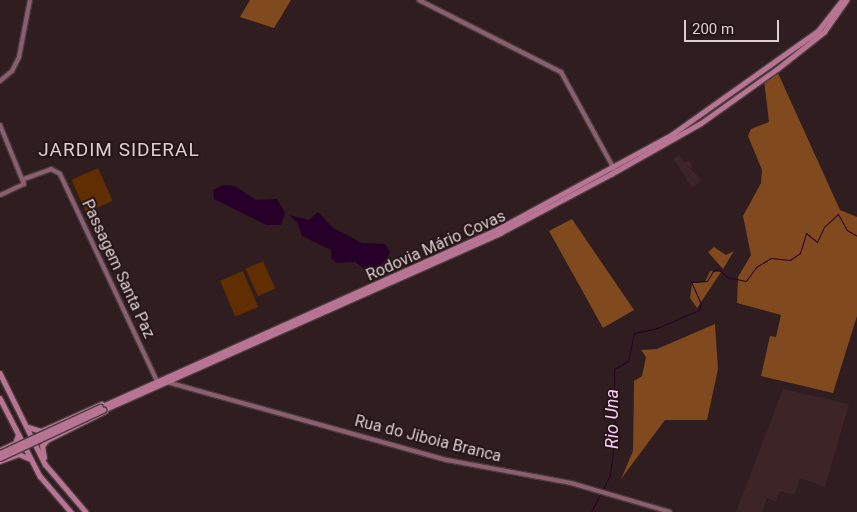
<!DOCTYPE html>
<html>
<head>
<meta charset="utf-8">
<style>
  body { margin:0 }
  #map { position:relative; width:857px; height:512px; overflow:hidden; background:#2f1d1f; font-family:Roboto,sans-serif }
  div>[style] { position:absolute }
  .built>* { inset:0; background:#3d2427 }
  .green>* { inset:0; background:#602e00; transform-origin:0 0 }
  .forest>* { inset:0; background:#804a1e }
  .water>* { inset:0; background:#270029 }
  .stream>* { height:1px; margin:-0.5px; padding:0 0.5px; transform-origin:0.5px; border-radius:0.5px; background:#270029 }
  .roads { filter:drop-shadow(1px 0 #493b3d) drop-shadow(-1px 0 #493b3d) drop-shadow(0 1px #493b3d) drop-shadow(0 -1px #493b3d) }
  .secondary>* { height:4px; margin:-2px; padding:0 2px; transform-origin:2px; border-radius:2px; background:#8b5f70 }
  .primary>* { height:4.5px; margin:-2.25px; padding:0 2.25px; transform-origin:2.25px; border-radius:2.25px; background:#b87493 }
  .bridges { filter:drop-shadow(1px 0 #493b3d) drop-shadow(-1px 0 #493b3d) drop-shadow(0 1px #493b3d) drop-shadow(0 -1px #493b3d) }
  .primary-bridge>* { height:4.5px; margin:-2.25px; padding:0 2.25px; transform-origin:2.25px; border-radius:2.25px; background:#b87493 }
  span { translate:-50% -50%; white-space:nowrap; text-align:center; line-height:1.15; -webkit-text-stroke:4px #251416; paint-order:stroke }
  .street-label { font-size:16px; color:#dccfd0 }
  .water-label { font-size:18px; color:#f7cbf6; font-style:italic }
  .quarter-label { font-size:19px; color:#dccfd0; letter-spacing:1px }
  .scale { position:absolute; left:684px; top:20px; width:95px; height:22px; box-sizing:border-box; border:2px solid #dccfd0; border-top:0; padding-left:6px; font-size:15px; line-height:18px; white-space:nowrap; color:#dccfd0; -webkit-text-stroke:4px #251416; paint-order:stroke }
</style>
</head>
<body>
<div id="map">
  <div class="built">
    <div style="clip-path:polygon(679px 155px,685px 163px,689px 160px,694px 170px,686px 164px,702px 180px,692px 188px,686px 179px,690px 174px,686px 178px,673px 159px)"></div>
    <div style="clip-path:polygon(783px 389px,849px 404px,825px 487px,800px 478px,794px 495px,780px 491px,776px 502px,767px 498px,762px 512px,736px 512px)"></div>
  </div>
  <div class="green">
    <div style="left:98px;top:168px;width:36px;height:29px;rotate:66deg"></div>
    <div style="left:263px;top:261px;width:30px;height:19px;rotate:66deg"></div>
    <div style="left:243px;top:271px;width:39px;height:25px;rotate:67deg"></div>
  </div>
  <div class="forest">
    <div style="clip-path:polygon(250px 0,291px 0,274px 28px,240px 17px)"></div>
    <div style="clip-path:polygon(777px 71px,840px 210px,857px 217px,857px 316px,833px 393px,761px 376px,770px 336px,776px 337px,781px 315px,737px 303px,738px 277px,751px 255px,743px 216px,761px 183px,762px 170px,748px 136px,751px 129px,769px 122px,764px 80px)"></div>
    <div style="clip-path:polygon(572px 219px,634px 310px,603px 328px,549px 231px)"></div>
    <div style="clip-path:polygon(714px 247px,726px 255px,734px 251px,723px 269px,708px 252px)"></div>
    <div style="clip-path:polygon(710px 271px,721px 272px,697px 308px,690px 298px,692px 283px,705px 282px)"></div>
    <div style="clip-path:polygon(715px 324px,718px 369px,707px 420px,665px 420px,621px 479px,633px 451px,634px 381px,642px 376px,646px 357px,641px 350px,657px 349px)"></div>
  </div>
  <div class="water">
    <div style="clip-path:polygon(223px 185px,235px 186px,256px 200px,277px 199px,285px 213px,281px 225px,266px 225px,214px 199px,213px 190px)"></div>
    <div style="clip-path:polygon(318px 212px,333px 228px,362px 243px,385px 244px,390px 252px,386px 260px,370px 273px,355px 262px,337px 263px,331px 258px,331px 250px,302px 236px,297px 222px,289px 215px,309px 220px)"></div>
  </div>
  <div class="stream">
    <div style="left:591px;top:512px;width:42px;rotate:-62.8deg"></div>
    <div style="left:610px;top:475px;width:38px;rotate:-83deg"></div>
    <div style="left:615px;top:437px;width:68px;rotate:-90.8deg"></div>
    <div style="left:614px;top:369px;width:16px;rotate:-30deg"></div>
    <div style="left:628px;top:361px;width:29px;rotate:-78deg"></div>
    <div style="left:634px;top:333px;width:24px;rotate:-12deg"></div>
    <div style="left:657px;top:328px;width:46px;rotate:-23.2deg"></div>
    <div style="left:699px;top:310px;width:6px;rotate:-72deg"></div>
    <div style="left:701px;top:304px;width:24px;rotate:-114deg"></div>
    <div style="left:691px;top:282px;width:16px;rotate:-4deg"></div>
    <div style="left:707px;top:281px;width:12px;rotate:-59deg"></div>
    <div style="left:713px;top:271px;width:6px;rotate:-18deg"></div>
    <div style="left:719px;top:269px;width:11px;rotate:45deg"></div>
    <div style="left:727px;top:277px;width:19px;rotate:12deg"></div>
    <div style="left:746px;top:281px;width:17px;rotate:-54deg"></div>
    <div style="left:756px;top:267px;width:17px;rotate:-31deg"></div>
    <div style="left:771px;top:258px;width:19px;rotate:6deg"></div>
    <div style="left:790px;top:260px;width:12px;rotate:-35deg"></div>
    <div style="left:800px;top:253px;width:21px;rotate:-73deg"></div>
    <div style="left:806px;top:233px;width:14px;rotate:39deg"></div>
    <div style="left:817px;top:242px;width:17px;rotate:-65deg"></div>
    <div style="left:824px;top:227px;width:19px;rotate:-43deg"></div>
    <div style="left:838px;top:214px;width:18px;rotate:61deg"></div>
    <div style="left:847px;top:230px;width:12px;rotate:31deg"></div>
  </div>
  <div class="roads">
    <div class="secondary">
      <div style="left:419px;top:0;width:159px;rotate:26.9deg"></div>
      <div style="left:561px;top:72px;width:111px;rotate:61.3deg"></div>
      <div style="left:0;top:81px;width:16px;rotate:-40deg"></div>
      <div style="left:12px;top:71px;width:16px;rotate:-63deg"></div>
      <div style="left:19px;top:57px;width:58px;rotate:-79.1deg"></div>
      <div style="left:0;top:125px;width:64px;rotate:67.9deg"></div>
      <div style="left:24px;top:184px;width:26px;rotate:155deg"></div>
      <div style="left:24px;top:179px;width:29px;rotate:-20deg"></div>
      <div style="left:51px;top:169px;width:10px;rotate:29deg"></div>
      <div style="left:60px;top:174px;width:231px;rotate:64.9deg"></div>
      <div style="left:167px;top:382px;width:291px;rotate:15.6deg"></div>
      <div style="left:447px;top:460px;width:126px;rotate:10.5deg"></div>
      <div style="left:571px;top:483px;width:103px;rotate:16.3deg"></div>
    </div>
    <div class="primary">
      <div style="left:0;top:373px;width:102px;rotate:63.7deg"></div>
      <div style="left:45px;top:464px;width:63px;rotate:49.5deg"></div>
      <div style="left:0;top:398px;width:88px;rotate:62.9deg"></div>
      <div style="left:40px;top:476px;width:48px;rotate:49.3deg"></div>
      <div style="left:100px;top:407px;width:436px;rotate:-24.1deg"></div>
      <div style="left:498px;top:229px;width:197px;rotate:-28.5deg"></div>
      <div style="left:671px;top:135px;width:180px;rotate:-35.3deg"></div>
      <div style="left:818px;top:31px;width:39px;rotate:-52deg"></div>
      <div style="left:103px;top:410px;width:435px;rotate:-24deg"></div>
      <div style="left:500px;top:233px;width:126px;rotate:-28deg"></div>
      <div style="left:611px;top:174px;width:103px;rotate:-29.5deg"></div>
      <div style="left:701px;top:123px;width:93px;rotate:-35.4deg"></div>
      <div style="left:777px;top:69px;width:60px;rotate:-38.2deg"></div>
      <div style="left:824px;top:32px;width:39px;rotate:-55deg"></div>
      <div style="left:28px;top:427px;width:14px;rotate:17deg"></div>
      <div style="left:41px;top:431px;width:66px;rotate:-24.2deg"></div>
      <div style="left:0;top:450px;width:17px;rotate:-25deg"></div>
      <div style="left:15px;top:443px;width:9px;rotate:-69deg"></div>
      <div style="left:44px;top:458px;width:12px;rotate:-99deg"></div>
      <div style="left:42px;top:446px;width:8px;rotate:-50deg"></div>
      <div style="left:47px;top:440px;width:65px;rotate:-26.6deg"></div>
      <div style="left:0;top:461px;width:20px;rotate:-20deg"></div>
      <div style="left:19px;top:454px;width:10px;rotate:24deg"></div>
    </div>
  </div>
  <div class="bridges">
    <div class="primary-bridge">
      <div style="left:0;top:453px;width:110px;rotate:-24.7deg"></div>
      <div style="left:0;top:458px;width:114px;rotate:-25deg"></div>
    </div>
  </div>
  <div class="street-label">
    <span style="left:436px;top:246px;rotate:-24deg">Rodovia Mário Covas</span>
    <span style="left:118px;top:269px;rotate:65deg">Passagem Santa Paz</span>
    <span style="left:428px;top:439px;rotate:14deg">Rua do Jiboia Branca</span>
  </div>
  <div class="water-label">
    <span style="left:612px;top:419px;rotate:-90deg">Rio Una</span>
  </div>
  <div class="quarter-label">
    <span style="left:119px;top:150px">JARDIM SIDERAL</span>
  </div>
  <div class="scale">200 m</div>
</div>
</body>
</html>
